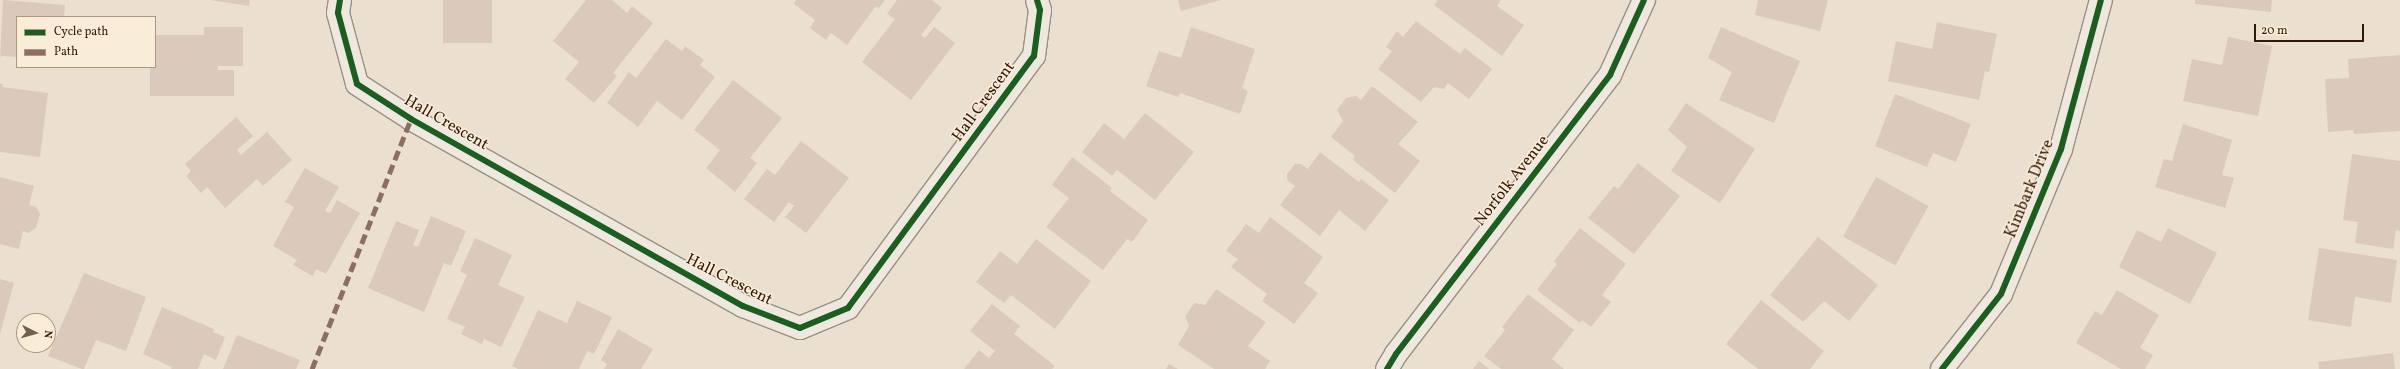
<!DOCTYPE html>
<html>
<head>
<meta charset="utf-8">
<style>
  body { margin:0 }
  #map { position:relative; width:2400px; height:369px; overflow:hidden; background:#ebe0cf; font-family:Vollkorn,serif }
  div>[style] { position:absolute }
  .building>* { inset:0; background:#dbc9bc; transform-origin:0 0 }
  .roads { filter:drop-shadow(1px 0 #999084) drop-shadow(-1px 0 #999084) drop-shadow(0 1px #999084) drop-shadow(0 -1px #999084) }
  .street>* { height:22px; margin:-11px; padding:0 11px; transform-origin:11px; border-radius:11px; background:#eee8df }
  .quiet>* { height:5px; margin-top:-2.5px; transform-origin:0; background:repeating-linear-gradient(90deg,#8d6e63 0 10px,transparent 0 15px) }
  .cycleway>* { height:6px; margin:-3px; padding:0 3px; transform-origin:3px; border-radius:3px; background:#1b5e20 }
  span { translate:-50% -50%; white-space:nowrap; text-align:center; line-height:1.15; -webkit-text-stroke:3px #faedd7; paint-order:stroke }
  .street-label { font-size:16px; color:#32190b }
  .legend { position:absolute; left:16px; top:16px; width:140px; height:52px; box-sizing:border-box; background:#faedd7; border:1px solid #aa9885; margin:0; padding:5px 7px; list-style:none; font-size:12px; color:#32190b }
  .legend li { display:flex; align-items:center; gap:8px; height:20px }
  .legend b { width:20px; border:1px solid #aa9885 }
  .north { position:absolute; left:16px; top:313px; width:40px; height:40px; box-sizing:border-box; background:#faedd7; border:1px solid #aa9885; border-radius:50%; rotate:96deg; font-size:11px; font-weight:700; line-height:16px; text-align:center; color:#32190b }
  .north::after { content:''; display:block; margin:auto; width:14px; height:18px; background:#735f50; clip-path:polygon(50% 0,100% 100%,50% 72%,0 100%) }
  .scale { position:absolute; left:2254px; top:24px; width:110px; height:18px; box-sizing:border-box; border:2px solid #32190b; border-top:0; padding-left:5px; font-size:12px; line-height:14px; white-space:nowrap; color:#32190b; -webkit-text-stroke:3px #faedd7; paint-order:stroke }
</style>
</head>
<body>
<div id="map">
  <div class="building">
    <div style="clip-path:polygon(3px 0,65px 5px,64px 17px,17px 17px,17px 57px,1px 56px,0 59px)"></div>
    <div style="clip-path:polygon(210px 0,250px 0,249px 6px)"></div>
    <div style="left:443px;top:0;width:49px;height:43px"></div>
    <div style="clip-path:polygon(586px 0,612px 0,627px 13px,632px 6px,653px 23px,613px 73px,617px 76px,594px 103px,565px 79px,579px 62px,553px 41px)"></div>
    <div style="clip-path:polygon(796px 0,885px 0,879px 8px,876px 6px,847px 45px,831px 33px,826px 40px,810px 28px,815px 20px,794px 4px)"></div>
    <div style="clip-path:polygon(897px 0,932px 0,942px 8px,921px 35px,925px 38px,934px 27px,955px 43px,911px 100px,862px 62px,895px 19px,887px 14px)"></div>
    <div style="clip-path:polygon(1178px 0,1221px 0,1181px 11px)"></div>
    <div style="clip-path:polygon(1438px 0,1501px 0,1497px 6px,1524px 25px,1502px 56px,1434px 5px)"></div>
    <div style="clip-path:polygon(1758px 0,1828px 0,1820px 31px,1755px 15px)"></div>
    <div style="clip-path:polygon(2195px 0,2272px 0,2271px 12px,2195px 4px)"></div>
    <div style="clip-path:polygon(1416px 21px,1460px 54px,1465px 48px,1492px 69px,1469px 99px,1448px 83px,1444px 89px,1434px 87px,1421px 102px,1378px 69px,1392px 51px,1386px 47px,1397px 31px,1403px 37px)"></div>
    <div style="clip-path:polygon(1937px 22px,1997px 34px,1989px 72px,1985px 71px,1979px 100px,1888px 81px,1896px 41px,1932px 49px)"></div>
    <div style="clip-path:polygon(204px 27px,243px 27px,243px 66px,218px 66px,217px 70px,234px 70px,234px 96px,150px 96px,150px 67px,155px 67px,155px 35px,204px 35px)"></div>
    <div style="clip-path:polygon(1191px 27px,1255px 49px,1242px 88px,1248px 91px,1240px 114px,1180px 93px,1178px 97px,1146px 86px,1159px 51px,1181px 58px)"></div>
    <div style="clip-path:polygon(1721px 27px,1800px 61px,1774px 123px,1719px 100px,1732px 72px,1708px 58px)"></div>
    <div style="clip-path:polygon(2228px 37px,2272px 46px,2258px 116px,2183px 101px,2192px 59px,2222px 65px)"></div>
    <div style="clip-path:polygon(666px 39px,682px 51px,685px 46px,704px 60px,700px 65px,715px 77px,682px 120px,657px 101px,638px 127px,607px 103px,629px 72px,636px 78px)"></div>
    <div style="clip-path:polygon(2400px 55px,2400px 131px,2354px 134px,2353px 130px,2328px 132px,2325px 79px,2349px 78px,2348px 59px)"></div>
    <div style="clip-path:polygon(733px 80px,782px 118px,750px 158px,757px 163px,735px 192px,706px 168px,720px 150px,694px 130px)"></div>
    <div style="clip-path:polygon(0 84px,3px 84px,2px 87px,48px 93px,40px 157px,0 152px)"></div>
    <div style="clip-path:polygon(1372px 86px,1418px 122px,1398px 144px,1420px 161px,1395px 193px,1353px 160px,1355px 156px,1331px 137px,1343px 121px,1337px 110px,1346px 98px,1356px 96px,1361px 100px)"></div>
    <div style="clip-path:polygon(1895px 94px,1971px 124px,1956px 162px,1933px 153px,1927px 167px,1875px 146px)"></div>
    <div style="clip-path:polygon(1686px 103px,1755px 149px,1720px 203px,1671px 171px,1687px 147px,1668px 130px)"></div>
    <div style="clip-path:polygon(1145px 113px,1194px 152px,1155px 200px,1117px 170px,1112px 176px,1082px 152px,1104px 123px,1124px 139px)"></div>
    <div style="clip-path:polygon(236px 117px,253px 136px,237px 150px,241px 155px,267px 132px,292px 160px,263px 186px,257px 179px,225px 208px,207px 187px,201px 193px,186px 176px,191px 171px,185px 164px)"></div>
    <div style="clip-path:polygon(2183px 124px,2232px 140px,2222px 175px,2234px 178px,2225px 208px,2155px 187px,2164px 159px,2172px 161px)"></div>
    <div style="clip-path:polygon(801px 141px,849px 178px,806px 233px,785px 217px,794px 206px,789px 202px,774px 222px,744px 199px,767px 169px,775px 175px)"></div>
    <div style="clip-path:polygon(1320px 152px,1359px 182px,1361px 179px,1389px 200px,1365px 231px,1339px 210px,1320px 236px,1280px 205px,1295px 186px,1287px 180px,1287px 174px,1295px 164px,1301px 164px,1308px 169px)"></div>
    <div style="clip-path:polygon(2352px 154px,2400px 161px,2400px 231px,2396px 230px,2393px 249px,2355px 243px,2358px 222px,2343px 220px)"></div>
    <div style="clip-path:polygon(1072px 157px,1112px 188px,1110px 191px,1148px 220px,1132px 242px,1127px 239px,1103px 270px,1046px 227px,1069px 198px,1052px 185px)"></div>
    <div style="clip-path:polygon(1638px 163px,1680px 196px,1634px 254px,1588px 218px,1614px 186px,1618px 189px)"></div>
    <div style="clip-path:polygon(305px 168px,339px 187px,325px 211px,330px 213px,337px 200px,360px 213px,326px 274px,316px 269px,313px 276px,293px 265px,297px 260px,273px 246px,294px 207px,285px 202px)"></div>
    <div style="clip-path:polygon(0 177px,34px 186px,29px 205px,36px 207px,40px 214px,36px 228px,28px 233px,23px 231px,19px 249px,0 244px)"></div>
    <div style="left:1876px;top:177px;width:60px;height:68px;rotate:29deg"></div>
    <div style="clip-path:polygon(431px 216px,466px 231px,451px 266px,444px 263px,424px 312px,368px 288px,396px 221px,419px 230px,413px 245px,418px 247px)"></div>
    <div style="clip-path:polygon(1270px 217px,1323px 257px,1304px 283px,1318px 293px,1294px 324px,1262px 301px,1267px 294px,1231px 267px,1238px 259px,1226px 251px,1246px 224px,1259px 233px)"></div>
    <div style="clip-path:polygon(1580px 228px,1626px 264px,1602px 295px,1611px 302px,1591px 327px,1582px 320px,1580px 323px,1537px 290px,1557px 264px,1554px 261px)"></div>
    <div style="clip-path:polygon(2168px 228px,2217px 253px,2190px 304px,2119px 267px,2137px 230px,2161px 242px)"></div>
    <div style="clip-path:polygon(1818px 237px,1878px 285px,1849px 321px,1824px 301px,1803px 322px,1770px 295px)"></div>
    <div style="clip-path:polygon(475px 238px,512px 255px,498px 285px,525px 297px,501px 347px,484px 339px,482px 344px,461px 334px,465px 327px,447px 319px,467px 275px,460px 271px)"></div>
    <div style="clip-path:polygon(1036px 239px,1091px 281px,1055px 329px,1011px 295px,1004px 303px,976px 282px,1000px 251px,1017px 264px)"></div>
    <div style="clip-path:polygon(2319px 248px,2397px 260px,2391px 303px,2355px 297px,2351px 327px,2308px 320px)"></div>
    <div style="clip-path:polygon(84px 273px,146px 297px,126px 351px,96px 340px,84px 369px,82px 369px,48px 356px)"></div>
    <div style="clip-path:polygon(0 279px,14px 283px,0 334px)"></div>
    <div style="clip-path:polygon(1216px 289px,1266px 322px,1248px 346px,1270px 361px,1265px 369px,1214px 369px,1178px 345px,1189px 326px,1185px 317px,1194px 303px,1205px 305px)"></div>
    <div style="clip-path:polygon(2117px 290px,2159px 315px,2140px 348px,2153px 355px,2145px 369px,2121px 369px,2076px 343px,2095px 311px,2102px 315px)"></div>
    <div style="clip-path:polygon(1528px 294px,1574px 330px,1552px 359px,1564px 369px,1501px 369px,1484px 356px,1505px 330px,1502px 327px)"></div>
    <div style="clip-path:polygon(1761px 300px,1824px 351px,1810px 369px,1758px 369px,1726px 344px)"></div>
    <div style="clip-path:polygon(577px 301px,612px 317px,594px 354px,587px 351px,579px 369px,518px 369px,512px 366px,538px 310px,567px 323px)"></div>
    <div style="clip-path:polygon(992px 304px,1020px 326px,1014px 334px,1055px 366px,1052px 369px,964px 369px,979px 350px,989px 358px,995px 351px,970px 331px)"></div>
    <div style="clip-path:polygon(162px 307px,214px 329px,213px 332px,225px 337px,216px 360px,204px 354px,198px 369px,171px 369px,172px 367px,143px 354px)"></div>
    <div style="clip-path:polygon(618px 329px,653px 349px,641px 369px,604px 369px,607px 364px,601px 360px)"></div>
    <div style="clip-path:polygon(237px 335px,300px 360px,296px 369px,223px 369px)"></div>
    <div style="clip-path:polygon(2393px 353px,2395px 369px,2319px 369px,2318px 362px)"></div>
    <div style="clip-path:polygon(1479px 361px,1489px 369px,1473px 369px)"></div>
    <div style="clip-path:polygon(1169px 364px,1178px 369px,1166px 369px)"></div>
  </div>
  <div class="roads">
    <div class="street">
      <div style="left:340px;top:0;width:13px;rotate:99deg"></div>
      <div style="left:338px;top:13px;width:73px;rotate:75deg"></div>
      <div style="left:357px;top:84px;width:64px;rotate:32.9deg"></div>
      <div style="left:411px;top:119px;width:381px;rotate:29.4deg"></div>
      <div style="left:743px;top:306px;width:61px;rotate:21.1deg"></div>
      <div style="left:800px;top:328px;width:52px;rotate:-22.6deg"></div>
      <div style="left:848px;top:308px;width:313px;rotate:-53.6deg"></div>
      <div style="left:1034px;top:56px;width:46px;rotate:-82.6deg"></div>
      <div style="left:1040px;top:10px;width:10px;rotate:-107deg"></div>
      <div style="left:1387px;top:369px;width:17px;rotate:-59deg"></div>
      <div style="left:1396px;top:354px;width:352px;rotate:-52.5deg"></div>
      <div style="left:1610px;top:75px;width:82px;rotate:-65.6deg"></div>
      <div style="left:1942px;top:369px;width:95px;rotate:-51.8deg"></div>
      <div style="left:2001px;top:294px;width:157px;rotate:-67.5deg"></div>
      <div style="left:2061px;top:149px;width:154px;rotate:-75deg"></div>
    </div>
  </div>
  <div class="quiet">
    <div style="left:312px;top:369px;width:269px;rotate:-68.4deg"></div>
  </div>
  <div class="cycleway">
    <div style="left:340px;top:0;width:13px;rotate:99deg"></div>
    <div style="left:338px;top:13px;width:73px;rotate:75deg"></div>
    <div style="left:357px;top:84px;width:64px;rotate:32.9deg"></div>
    <div style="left:411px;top:119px;width:381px;rotate:29.4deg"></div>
    <div style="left:743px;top:306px;width:61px;rotate:21.1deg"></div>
    <div style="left:800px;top:328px;width:52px;rotate:-22.6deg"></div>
    <div style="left:848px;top:308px;width:313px;rotate:-53.6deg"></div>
    <div style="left:1034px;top:56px;width:46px;rotate:-82.6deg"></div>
    <div style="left:1040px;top:10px;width:10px;rotate:-107deg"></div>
    <div style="left:1387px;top:369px;width:17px;rotate:-59deg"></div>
    <div style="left:1396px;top:354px;width:352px;rotate:-52.5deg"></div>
    <div style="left:1610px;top:75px;width:82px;rotate:-65.6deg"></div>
    <div style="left:1942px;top:369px;width:95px;rotate:-51.8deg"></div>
    <div style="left:2001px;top:294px;width:157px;rotate:-67.5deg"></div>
    <div style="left:2061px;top:149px;width:154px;rotate:-75deg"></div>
  </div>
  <div class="street-label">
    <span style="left:984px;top:102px;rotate:-54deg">Hall Crescent</span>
    <span style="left:446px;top:123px;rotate:30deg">Hall Crescent</span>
    <span style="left:1512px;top:181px;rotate:-52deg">Norfolk Avenue</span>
    <span style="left:2030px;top:189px;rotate:-68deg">Kimbark Drive</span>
    <span style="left:729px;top:280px;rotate:27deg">Hall Crescent</span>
  </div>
  <ul class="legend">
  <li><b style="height:5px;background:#1b5e20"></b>Cycle path</li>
  <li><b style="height:5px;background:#8d6e63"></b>Path</li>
  </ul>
  <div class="north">N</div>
  <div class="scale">20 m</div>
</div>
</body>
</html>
